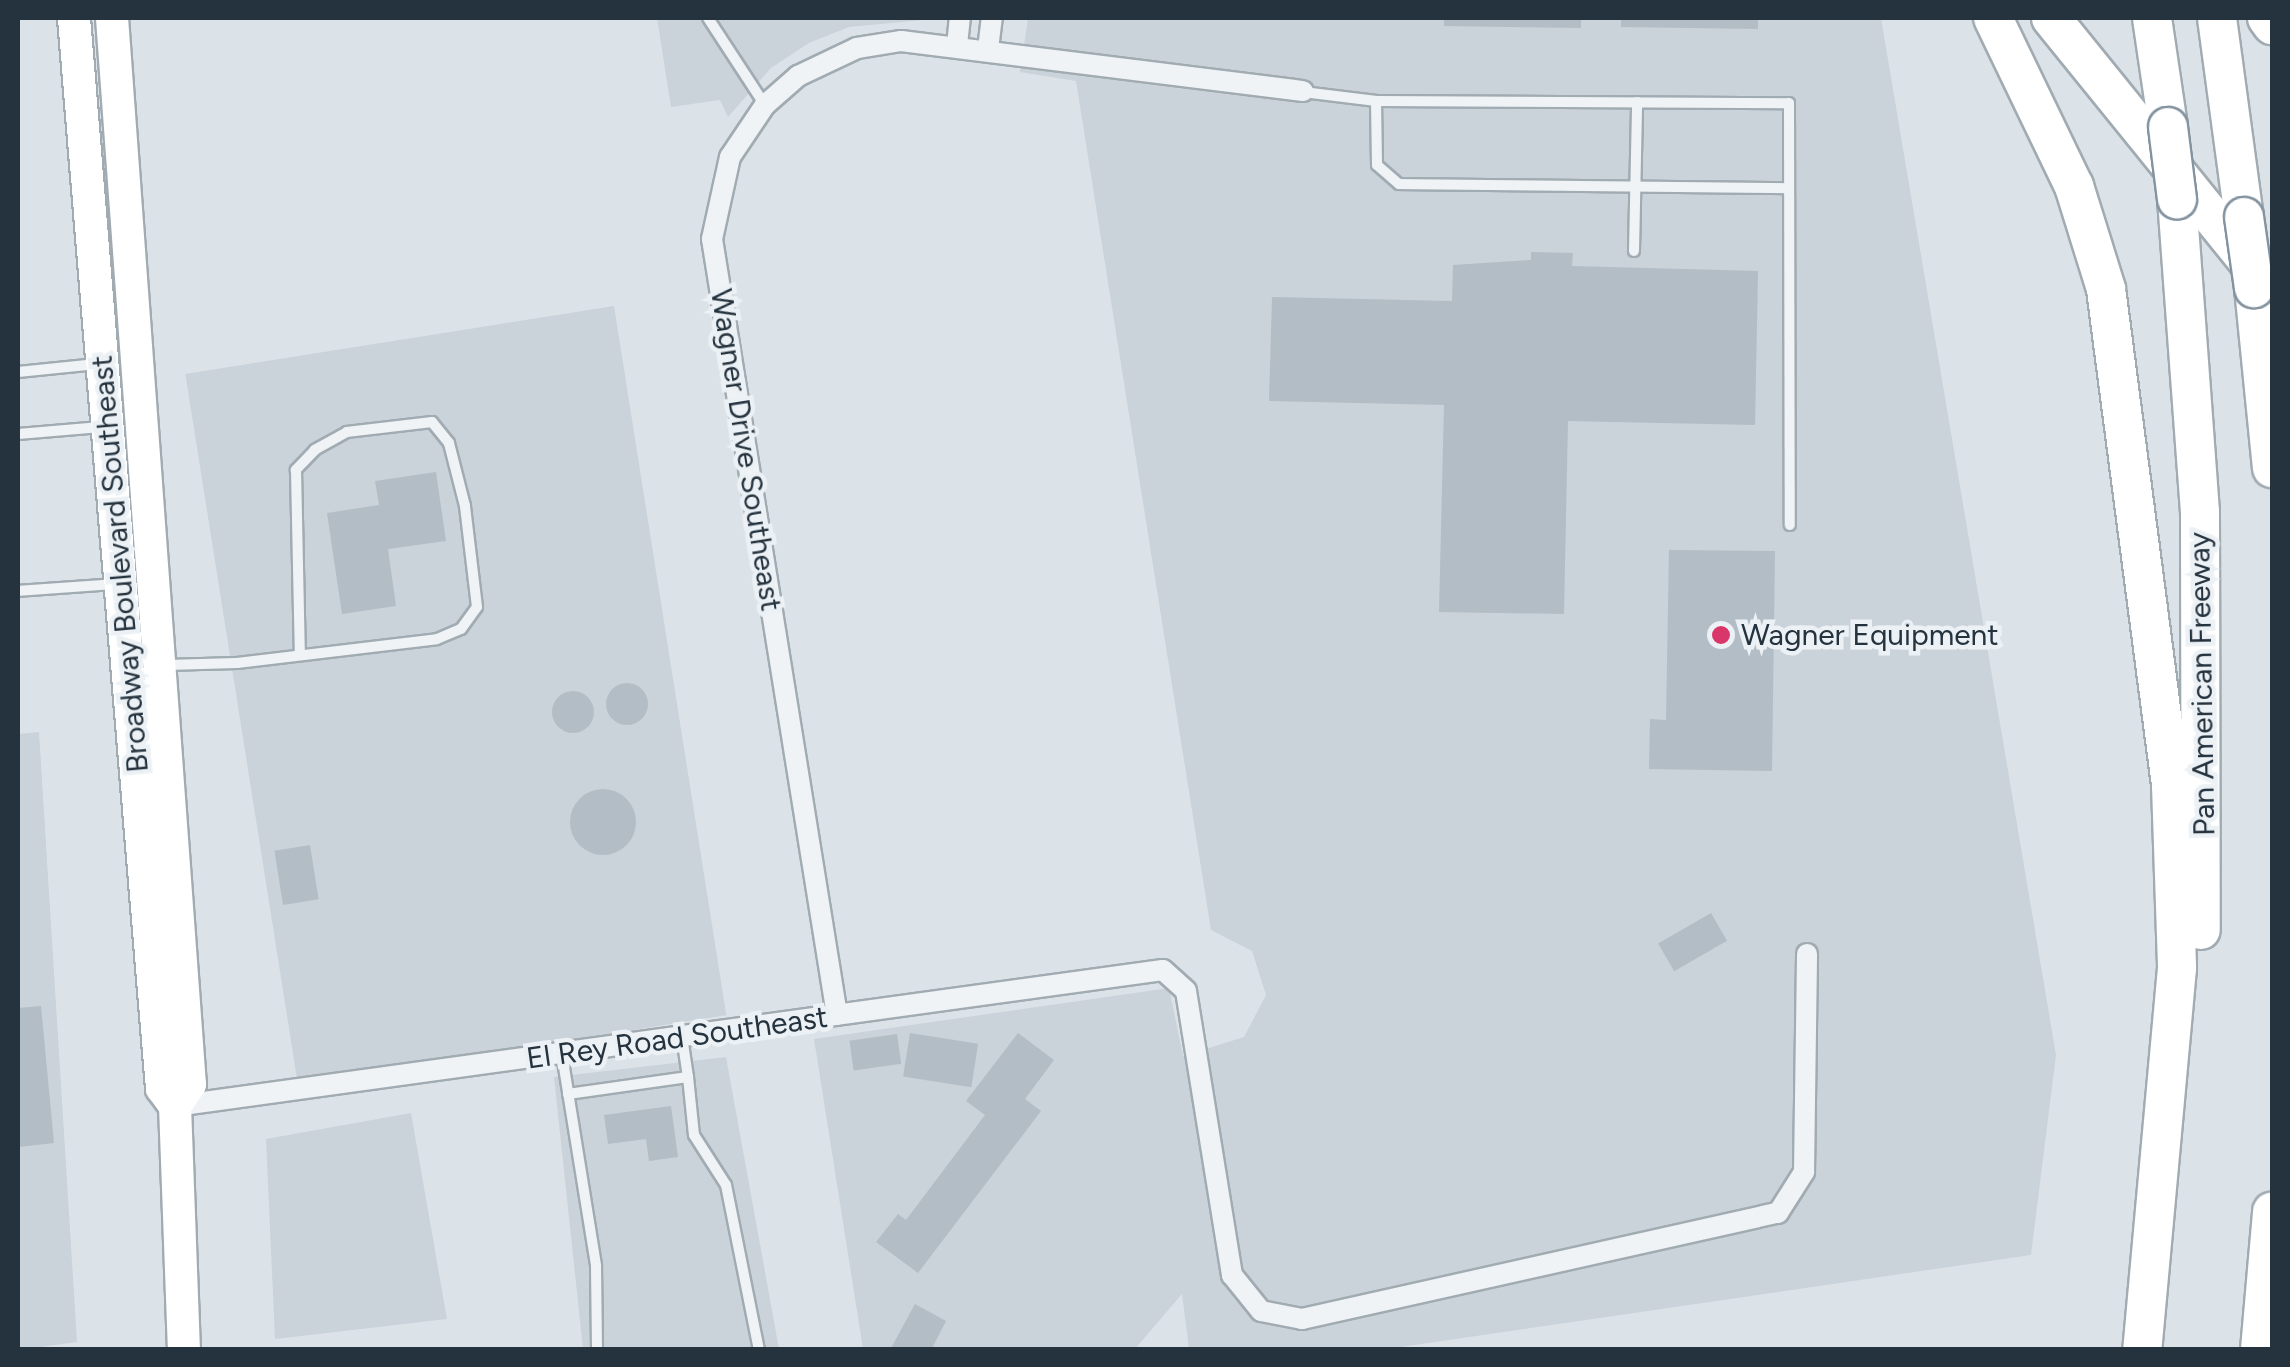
<!DOCTYPE html>
<html>
<head>
<meta charset="utf-8">
<style>
  body { margin:0 }
  #map { position:relative; width:2290px; height:1367px; overflow:hidden; background:#dce3e8; font-family:Figtree,sans-serif }
  div>[style] { position:absolute }
  .built>* { inset:0; background:#cad2da; transform-origin:0 0 }
  .building>* { inset:0; background:#b3bdc5; transform-origin:0 0 }
  .round { border-radius:50% }
  .roads { filter:drop-shadow(2px 0 #a1abb2) drop-shadow(-2px 0 #a1abb2) drop-shadow(0 2px #a1abb2) drop-shadow(0 -2px #a1abb2) }
  .lane>* { height:10px; margin:-5px; padding:0 5px; transform-origin:5px; border-radius:5px; background:#eff3f6 }
  .street>* { height:20px; margin:-10px; padding:0 10px; transform-origin:10px; border-radius:10px; background:#eff3f6 }
  .primary>* { height:32px; margin:-16px; padding:0 16px; transform-origin:16px; border-radius:16px; background:#fff }
  .highway>* { height:38px; margin:-19px; padding:0 19px; transform-origin:19px; border-radius:19px; background:#fff }
  .bridges { filter:drop-shadow(2px 0 #8393a0) drop-shadow(-2px 0 #8393a0) drop-shadow(0 2px #8393a0) drop-shadow(0 -2px #8393a0) }
  .highway-bridge>* { height:38px; margin:-19px; padding:0 19px; transform-origin:19px; border-radius:19px; background:#fff }
  .dots>* { width:28px; height:28px; translate:-50% -50%; box-sizing:border-box; border:5px solid #ecf1f5; border-radius:50% }
  span { translate:-50% -50%; white-space:nowrap; text-align:center; line-height:1.15; -webkit-text-stroke:9px #ecf1f5; paint-order:stroke }
  .street-label { font-size:30px; color:#25333f }
  .poi-label { font-size:30px; color:#25333f }
  .left { translate:0 -50%; text-align:left }
  .frame { position:absolute; inset:0; border:20px solid #25333f; pointer-events:none }
</style>
</head>
<body>
<div id="map">
  <div class="built">
    <div style="clip-path:polygon(657px 18px,943px 18px,849px 27px,809px 43px,771px 68px,728px 117px,720px 100px,671px 107px)"></div>
    <div style="clip-path:polygon(1028px 18px,1881px 18px,2056px 1055px,2031px 1255px,1387px 1349px,1189px 1349px,1182px 1294px,1135px 1349px,863px 1349px,814px 1039px,1169px 988px,1183px 1056px,1244px 1037px,1266px 995px,1252px 951px,1211px 930px,1076px 81px,1020px 72px)"></div>
    <div style="left:614px;top:306px;width:718px;height:434px;rotate:81deg"></div>
    <div style="clip-path:polygon(39px 732px,77px 1342px,18px 1350px,18px 734px)"></div>
    <div style="clip-path:polygon(726px 1057px,779px 1349px,583px 1349px,554px 1077px)"></div>
    <div style="clip-path:polygon(411px 1113px,447px 1319px,275px 1339px,266px 1139px)"></div>
  </div>
  <div class="building">
    <div style="clip-path:polygon(1444px 18px,1581px 18px,1581px 28px,1444px 26px)"></div>
    <div style="clip-path:polygon(1621px 18px,1758px 18px,1758px 29px,1621px 27px)"></div>
    <div style="clip-path:polygon(1531px 252px,1573px 253px,1572px 266px,1758px 271px,1755px 425px,1568px 421px,1564px 614px,1439px 612px,1444px 405px,1269px 401px,1272px 297px,1452px 301px,1453px 265px,1531px 260px)"></div>
    <div style="clip-path:polygon(436px 472px,446px 541px,388px 549px,396px 606px,342px 614px,327px 513px,379px 505px,375px 481px)"></div>
    <div style="clip-path:polygon(1669px 550px,1775px 551px,1772px 771px,1649px 769px,1650px 719px,1666px 720px)"></div>
    <div class="round" style="left:606px;top:683px;width:42px;height:42px"></div>
    <div class="round" style="left:552px;top:691px;width:42px;height:42px"></div>
    <div class="round" style="left:570px;top:789px;width:66px;height:66px"></div>
    <div style="left:310px;top:845px;width:55px;height:36px;rotate:81deg"></div>
    <div style="left:1711px;top:913px;width:32px;height:61px;rotate:60deg"></div>
    <div style="clip-path:polygon(41px 1006px,54px 1143px,18px 1147px,18px 1008px)"></div>
    <div style="left:910px;top:1033px;width:69px;height:44px;rotate:9deg"></div>
    <div style="clip-path:polygon(1018px 1033px,1054px 1060px,1025px 1099px,1041px 1111px,918px 1273px,876px 1242px,898px 1214px,906px 1220px,985px 1115px,966px 1101px)"></div>
    <div style="left:897px;top:1034px;width:30px;height:48px;rotate:82deg"></div>
    <div style="clip-path:polygon(671px 1106px,678px 1157px,649px 1161px,646px 1139px,608px 1144px,604px 1115px)"></div>
    <div style="clip-path:polygon(915px 1304px,946px 1321px,931px 1350px,890px 1350px)"></div>
  </div>
  <div class="roads">
    <div class="lane">
      <div style="left:708px;top:18px;width:104px;rotate:56.8deg"></div>
      <div style="left:1303px;top:92px;width:74px;rotate:7deg"></div>
      <div style="left:1376px;top:101px;width:413px;rotate:0.3deg"></div>
      <div style="left:1789px;top:103px;width:422px;rotate:89.9deg"></div>
      <div style="left:1376px;top:101px;width:64px;rotate:89.1deg"></div>
      <div style="left:1377px;top:165px;width:29px;rotate:41deg"></div>
      <div style="left:1399px;top:184px;width:390px;rotate:0.6deg"></div>
      <div style="left:1634px;top:251px;width:149px;rotate:-88.8deg"></div>
      <div style="left:18px;top:372px;width:79px;rotate:-5.8deg"></div>
      <div style="left:18px;top:434px;width:83px;rotate:-4.8deg"></div>
      <div style="left:18px;top:591px;width:98px;rotate:-4.1deg"></div>
      <div style="left:166px;top:665px;width:71px;rotate:-1.6deg"></div>
      <div style="left:237px;top:663px;width:201px;rotate:-6.8deg"></div>
      <div style="left:437px;top:639px;width:26px;rotate:-23deg"></div>
      <div style="left:461px;top:629px;width:27px;rotate:-54deg"></div>
      <div style="left:477px;top:607px;width:102px;rotate:-96.8deg"></div>
      <div style="left:465px;top:506px;width:65px;rotate:-104.3deg"></div>
      <div style="left:449px;top:443px;width:27px;rotate:-129deg"></div>
      <div style="left:432px;top:422px;width:86px;rotate:173.3deg"></div>
      <div style="left:347px;top:432px;width:37px;rotate:151deg"></div>
      <div style="left:315px;top:450px;width:28px;rotate:134deg"></div>
      <div style="left:296px;top:470px;width:185px;rotate:88.8deg"></div>
      <div style="left:562px;top:1055px;width:214px;rotate:80.8deg"></div>
      <div style="left:596px;top:1266px;width:84px;rotate:89.3deg"></div>
      <div style="left:688px;top:1077px;width:58px;rotate:84.1deg"></div>
      <div style="left:694px;top:1135px;width:59px;rotate:57.4deg"></div>
      <div style="left:726px;top:1185px;width:168px;rotate:78.7deg"></div>
      <div style="left:568px;top:1094px;width:121px;rotate:-8.1deg"></div>
      <div style="left:688px;top:1077px;width:40px;rotate:-98.5deg"></div>
    </div>
    <div class="street">
      <div style="left:957px;top:45px;width:27px;rotate:-84deg"></div>
      <div style="left:988px;top:49px;width:31px;rotate:-83deg"></div>
      <div style="left:837px;top:1015px;width:786px;rotate:-99.15deg"></div>
      <div style="left:712px;top:239px;width:84px;rotate:-77.6deg"></div>
      <div style="left:730px;top:157px;width:63px;rotate:-56.1deg"></div>
      <div style="left:765px;top:105px;width:44px;rotate:-41.3deg"></div>
      <div style="left:798px;top:76px;width:65px;rotate:-25.4deg"></div>
      <div style="left:857px;top:48px;width:45px;rotate:-9deg"></div>
      <div style="left:901px;top:41px;width:405px;rotate:7.1deg"></div>
      <div style="left:175px;top:1106px;width:997px;rotate:-7.84deg"></div>
      <div style="left:1163px;top:970px;width:31px;rotate:42deg"></div>
      <div style="left:1186px;top:991px;width:288px;rotate:80.8deg"></div>
      <div style="left:1232px;top:1275px;width:46px;rotate:51.1deg"></div>
      <div style="left:1261px;top:1311px;width:42px;rotate:11deg"></div>
      <div style="left:1302px;top:1319px;width:488px;rotate:-12.6deg"></div>
      <div style="left:1778px;top:1213px;width:49px;rotate:-57.6deg"></div>
      <div style="left:1804px;top:1172px;width:218px;rotate:-89.2deg"></div>
    </div>
    <div class="primary">
      <div style="left:74px;top:18px;width:1074px;rotate:85.3deg"></div>
      <div style="left:162px;top:1088px;width:22px;rotate:54deg"></div>
      <div style="left:175px;top:1106px;width:244px;rotate:87.9deg"></div>
      <div style="left:112px;top:18px;width:1069px;rotate:85.82deg"></div>
      <div style="left:190px;top:1084px;width:27px;rotate:124deg"></div>
    </div>
    <div class="highway">
      <div style="left:1993px;top:18px;width:187px;rotate:64.3deg"></div>
      <div style="left:2074px;top:186px;width:108px;rotate:72.7deg"></div>
      <div style="left:2106px;top:289px;width:500px;rotate:82.53deg"></div>
      <div style="left:2171px;top:785px;width:183px;rotate:88.1deg"></div>
      <div style="left:2177px;top:968px;width:384px;rotate:95.2deg"></div>
      <div style="left:2051px;top:18px;width:351px;rotate:51deg"></div>
      <div style="left:2152px;top:18px;width:110px;rotate:81.6deg"></div>
      <div style="left:2217px;top:18px;width:201px;rotate:82.3deg"></div>
      <div style="left:2267px;top:18px;width:9px;rotate:54deg"></div>
      <div style="left:2177px;top:199px;width:314px;rotate:85.8deg"></div>
      <div style="left:2200px;top:512px;width:418px;rotate:89.9deg"></div>
      <div style="left:2254px;top:288px;width:181px;rotate:84.3deg"></div>
      <div style="left:2260px;top:1350px;width:139px;rotate:-85deg"></div>
    </div>
  </div>
  <div class="bridges">
    <div class="highway-bridge">
      <div style="left:2168px;top:127px;width:73px;rotate:82.9deg"></div>
      <div style="left:2244px;top:217px;width:72px;rotate:82deg"></div>
    </div>
  </div>
  <div class="dots">
    <div style="left:1721px;top:635px;background:#d93669"></div>
  </div>
  <div class="street-label">
    <span style="left:746px;top:450px;rotate:81deg">Wagner Drive Southeast</span>
    <span style="left:120px;top:564px;rotate:-95deg">Broadway Boulevard Southeast</span>
    <span style="left:2202px;top:684px;rotate:-91deg">Pan American Freeway</span>
    <span style="left:677px;top:1038px;rotate:-8deg">El Rey Road Southeast</span>
  </div>
  <div class="poi-label">
    <span class="left" style="left:1741px;top:635px">Wagner Equipment</span>
  </div>
  <div class="frame"></div>
</div>
</body>
</html>
